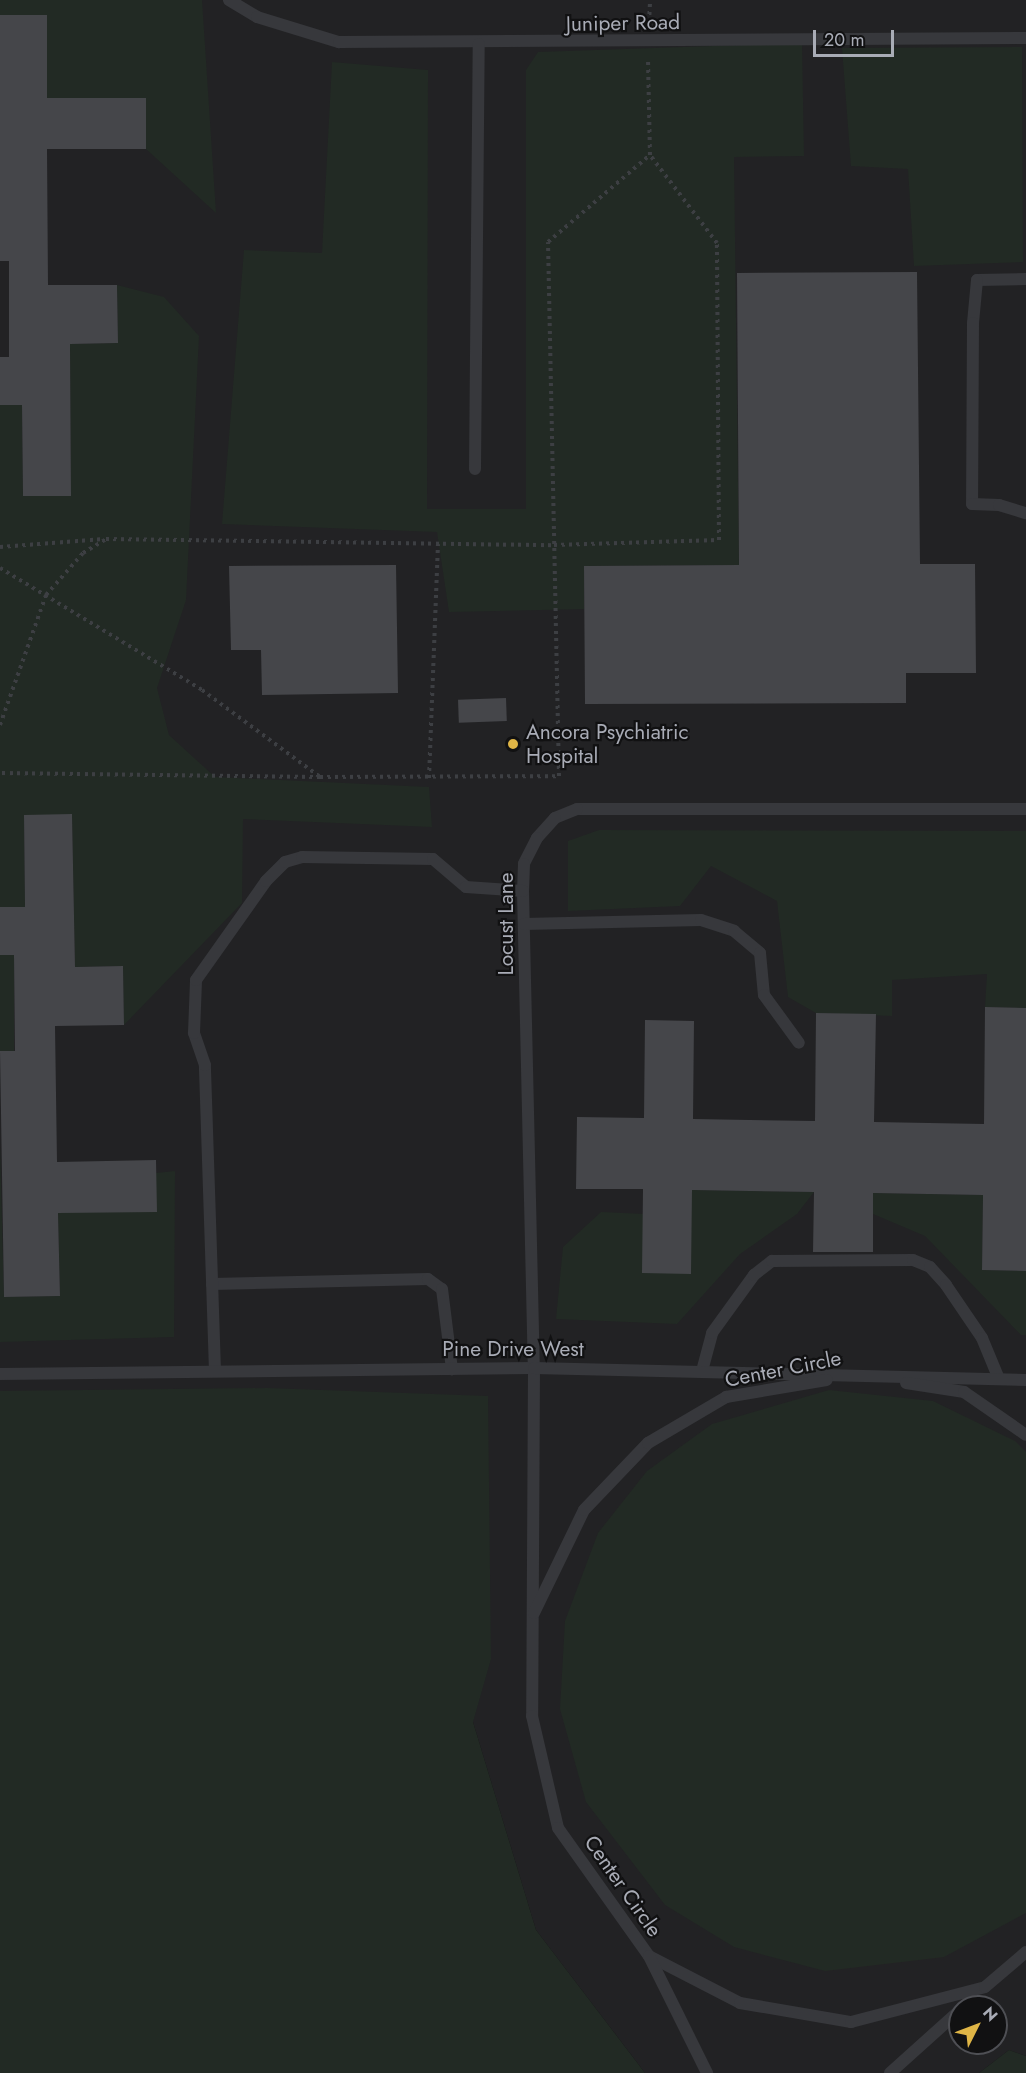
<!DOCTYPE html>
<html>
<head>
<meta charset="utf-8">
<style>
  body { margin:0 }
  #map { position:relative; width:1026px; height:2073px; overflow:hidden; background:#161617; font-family:Jost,sans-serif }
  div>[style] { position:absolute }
  .built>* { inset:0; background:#222224 }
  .green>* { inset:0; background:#222a24; transform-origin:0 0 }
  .building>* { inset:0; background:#45464a; transform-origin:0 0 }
  .path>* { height:4px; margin-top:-2px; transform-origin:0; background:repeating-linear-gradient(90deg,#3d3f43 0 3px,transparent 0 7.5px) }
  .lane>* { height:12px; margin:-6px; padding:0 6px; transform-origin:6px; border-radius:6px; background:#37383c }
  .dots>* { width:16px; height:16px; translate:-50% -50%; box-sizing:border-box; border:3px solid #111112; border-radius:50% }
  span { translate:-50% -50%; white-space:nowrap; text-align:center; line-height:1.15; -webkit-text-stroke:4.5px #111112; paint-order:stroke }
  .street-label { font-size:21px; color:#a9acb6 }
  .poi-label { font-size:21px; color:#a9acb6 }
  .left { translate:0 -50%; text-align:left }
  .north { position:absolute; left:948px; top:1995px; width:60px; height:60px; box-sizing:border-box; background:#111112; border:2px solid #4e4f54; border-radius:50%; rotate:48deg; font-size:16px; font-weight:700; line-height:24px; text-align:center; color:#a9acb6 }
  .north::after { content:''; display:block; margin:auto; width:21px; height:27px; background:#dfb546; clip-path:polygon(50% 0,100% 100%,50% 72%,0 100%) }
  .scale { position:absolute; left:813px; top:30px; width:81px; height:27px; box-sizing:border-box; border:3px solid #a9acb6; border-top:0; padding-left:8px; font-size:18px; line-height:21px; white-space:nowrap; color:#a9acb6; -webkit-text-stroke:4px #111112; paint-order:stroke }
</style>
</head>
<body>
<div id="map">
  <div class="built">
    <div style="clip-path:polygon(evenodd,0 0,1026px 0,1026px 2056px,1009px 2050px,979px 2073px,645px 2073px,536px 1930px,473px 1722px,0 1491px,0 0,960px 2007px,996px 2007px,996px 2043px,960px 2043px,960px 2007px)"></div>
  </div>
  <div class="green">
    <div style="clip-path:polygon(0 0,202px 0,216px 213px,146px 149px,146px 98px,47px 98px,47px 15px,0 15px)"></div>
    <div style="clip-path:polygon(802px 43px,804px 156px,734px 157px,739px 565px,584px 566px,584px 609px,449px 612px,437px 532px,222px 524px,244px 250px,322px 253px,332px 62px,428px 70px,427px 509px,526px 509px,526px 70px,538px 52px)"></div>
    <div style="clip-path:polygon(1022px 47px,1023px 262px,914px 266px,908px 169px,851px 166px,842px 48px)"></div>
    <div style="clip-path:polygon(117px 285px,164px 297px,199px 336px,186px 600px,157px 688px,169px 735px,215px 777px,429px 787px,432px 827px,243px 819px,242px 903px,124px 1025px,123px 966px,75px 967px,72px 815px,24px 816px,25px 907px,0 907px,0 405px,22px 405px,23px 496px,71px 496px,70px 344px,118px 343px)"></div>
    <div style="clip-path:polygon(599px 830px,1026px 831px,1026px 1008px,985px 1007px,987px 974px,892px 980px,892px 1016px,816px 1013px,788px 997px,777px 901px,711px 866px,680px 906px,568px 911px,568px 841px)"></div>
    <div style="left:0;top:955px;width:14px;height:96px"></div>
    <div style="clip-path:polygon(0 1146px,4px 1297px,60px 1296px,58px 1213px,156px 1173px,175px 1171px,174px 1337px,0 1342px)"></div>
    <div style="clip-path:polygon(692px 1190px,814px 1192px,797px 1214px,740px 1254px,677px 1324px,556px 1319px,563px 1247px,601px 1212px,643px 1214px)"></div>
    <div style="clip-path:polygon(873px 1193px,983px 1195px,982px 1270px,1026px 1271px,1026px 1335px,1021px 1335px,925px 1236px,873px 1214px)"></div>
    <div style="clip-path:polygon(267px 1388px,488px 1396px,491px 1659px,473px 1722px,536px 1930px,645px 2073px,0 2073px,0 1391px)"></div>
    <div style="clip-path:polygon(829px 1390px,933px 1401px,1015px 1441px,1026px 1452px,1026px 1913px,944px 1957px,825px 1971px,734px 1947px,665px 1905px,586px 1802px,560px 1709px,565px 1621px,598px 1533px,647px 1471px,712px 1424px)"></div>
    <div style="clip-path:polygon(1009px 2050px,1026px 2056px,1026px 2073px,979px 2073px)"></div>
  </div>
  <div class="building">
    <div style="clip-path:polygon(0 15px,47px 15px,47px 98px,146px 98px,146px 149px,47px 149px,48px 285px,117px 285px,118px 343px,70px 344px,71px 496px,23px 496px,22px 405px,0 405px,0 357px,9px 357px,9px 261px,0 261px)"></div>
    <div style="clip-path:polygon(917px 272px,920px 564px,975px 564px,976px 673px,906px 673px,906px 703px,585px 704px,584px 566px,739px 565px,737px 273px)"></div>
    <div style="clip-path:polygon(396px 565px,398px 693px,262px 695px,261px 650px,231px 650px,229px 566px)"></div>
    <div style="left:506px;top:698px;width:23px;height:48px;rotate:88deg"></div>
    <div style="clip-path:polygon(72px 814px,75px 967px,123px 966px,124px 1025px,55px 1026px,57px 1162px,156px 1160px,157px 1212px,58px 1213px,60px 1296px,4px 1297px,0 1051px,15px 1051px,14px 955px,0 955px,0 907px,25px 907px,24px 815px)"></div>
    <div style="clip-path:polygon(985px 1007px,1026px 1008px,1026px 1271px,982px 1270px,983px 1195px,873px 1193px,873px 1252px,813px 1252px,814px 1192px,692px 1190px,691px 1274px,642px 1273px,643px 1189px,576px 1189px,577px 1117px,644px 1118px,645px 1020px,694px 1021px,693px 1119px,815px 1121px,816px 1013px,876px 1014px,874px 1122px,984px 1124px)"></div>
  </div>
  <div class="path">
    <div style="left:649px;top:22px;width:22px;rotate:-87deg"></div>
    <div style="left:0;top:547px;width:104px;rotate:-4.4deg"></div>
    <div style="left:0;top:568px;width:236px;rotate:31.1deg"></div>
    <div style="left:202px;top:690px;width:147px;rotate:36.4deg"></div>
    <div style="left:320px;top:777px;width:320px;rotate:-179.3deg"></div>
    <div style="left:0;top:725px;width:138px;rotate:-70.5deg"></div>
    <div style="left:46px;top:595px;width:56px;rotate:-48.6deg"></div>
    <div style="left:83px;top:553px;width:27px;rotate:-31deg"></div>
    <div style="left:106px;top:539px;width:448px;rotate:0.8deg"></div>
    <div style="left:554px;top:545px;width:165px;rotate:-1.7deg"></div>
    <div style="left:719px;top:540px;width:297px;rotate:-90.4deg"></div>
    <div style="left:717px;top:243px;width:111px;rotate:-127.3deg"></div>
    <div style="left:650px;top:155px;width:96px;rotate:-91.2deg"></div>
    <div style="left:320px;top:777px;width:239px;rotate:-0.2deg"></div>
    <div style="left:559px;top:776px;width:534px;rotate:-91.18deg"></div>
    <div style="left:548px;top:242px;width:134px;rotate:-40.5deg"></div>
    <div style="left:429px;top:778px;width:234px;rotate:-87.8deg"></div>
  </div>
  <div class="lane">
    <div style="left:229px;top:0;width:33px;rotate:31deg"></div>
    <div style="left:257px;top:17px;width:86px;rotate:17deg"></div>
    <div style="left:339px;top:42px;width:687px;rotate:-0.33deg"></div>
    <div style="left:1026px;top:279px;width:49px;rotate:178.8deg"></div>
    <div style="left:977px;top:280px;width:43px;rotate:95.3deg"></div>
    <div style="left:973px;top:323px;width:181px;rotate:90.3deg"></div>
    <div style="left:972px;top:504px;width:27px;rotate:2deg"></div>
    <div style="left:999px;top:505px;width:28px;rotate:17deg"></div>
    <div style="left:475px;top:469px;width:425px;rotate:-89.5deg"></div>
    <div style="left:1026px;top:809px;width:449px;rotate:180deg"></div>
    <div style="left:577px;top:809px;width:24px;rotate:158deg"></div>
    <div style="left:555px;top:818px;width:27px;rotate:132deg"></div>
    <div style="left:537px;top:838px;width:29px;rotate:117deg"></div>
    <div style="left:524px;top:864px;width:27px;rotate:92deg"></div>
    <div style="left:523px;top:891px;width:477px;rotate:88.7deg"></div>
    <div style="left:534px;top:1368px;width:348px;rotate:90.3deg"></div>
    <div style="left:532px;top:1716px;width:115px;rotate:76.9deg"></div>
    <div style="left:558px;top:1828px;width:157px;rotate:54.6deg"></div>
    <div style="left:649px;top:1956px;width:102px;rotate:27.3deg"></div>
    <div style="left:740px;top:2003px;width:113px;rotate:9.7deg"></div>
    <div style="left:851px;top:2022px;width:138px;rotate:-14.6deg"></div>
    <div style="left:985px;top:1987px;width:54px;rotate:-40.5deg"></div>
    <div style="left:524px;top:924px;width:177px;rotate:-1.3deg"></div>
    <div style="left:701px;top:920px;width:35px;rotate:18deg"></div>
    <div style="left:734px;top:931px;width:34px;rotate:40deg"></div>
    <div style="left:760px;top:953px;width:42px;rotate:84.6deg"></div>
    <div style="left:764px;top:995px;width:59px;rotate:53.9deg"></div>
    <div style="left:212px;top:1284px;width:216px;rotate:-1.3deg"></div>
    <div style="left:428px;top:1279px;width:17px;rotate:36deg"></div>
    <div style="left:442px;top:1289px;width:81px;rotate:82.9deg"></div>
    <div style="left:215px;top:1371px;width:306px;rotate:-91.9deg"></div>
    <div style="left:205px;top:1065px;width:34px;rotate:-109deg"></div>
    <div style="left:194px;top:1033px;width:53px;rotate:-87.8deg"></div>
    <div style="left:196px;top:980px;width:121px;rotate:-54.7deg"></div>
    <div style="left:266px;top:881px;width:27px;rotate:-45deg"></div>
    <div style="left:285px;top:862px;width:18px;rotate:-16deg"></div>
    <div style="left:302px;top:857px;width:131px;rotate:0.9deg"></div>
    <div style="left:433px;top:859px;width:43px;rotate:40.3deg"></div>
    <div style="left:466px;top:887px;width:57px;rotate:4deg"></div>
    <div style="left:702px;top:1371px;width:39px;rotate:-75deg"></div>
    <div style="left:712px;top:1333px;width:72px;rotate:-54.1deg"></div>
    <div style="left:754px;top:1275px;width:23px;rotate:-38deg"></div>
    <div style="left:772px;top:1261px;width:141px;rotate:-0.4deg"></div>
    <div style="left:913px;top:1260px;width:18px;rotate:22deg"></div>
    <div style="left:930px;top:1267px;width:24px;rotate:48deg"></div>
    <div style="left:946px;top:1285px;width:64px;rotate:55.8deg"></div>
    <div style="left:982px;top:1338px;width:44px;rotate:67.5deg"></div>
    <div style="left:0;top:1374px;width:534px;rotate:-0.64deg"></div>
    <div style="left:534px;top:1368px;width:492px;rotate:1.4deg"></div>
    <div style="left:906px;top:1383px;width:59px;rotate:8.8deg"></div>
    <div style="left:964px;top:1392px;width:75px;rotate:34.7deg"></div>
    <div style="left:534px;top:1613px;width:114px;rotate:-64.1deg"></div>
    <div style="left:584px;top:1510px;width:93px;rotate:-46.3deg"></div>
    <div style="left:648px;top:1443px;width:91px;rotate:-30.5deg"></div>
    <div style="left:726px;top:1397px;width:102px;rotate:-9.6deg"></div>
    <div style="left:649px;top:1956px;width:131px;rotate:63.6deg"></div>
    <div style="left:890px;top:2073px;width:94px;rotate:-42deg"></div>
  </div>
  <div class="dots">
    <div style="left:513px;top:744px;background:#dfb546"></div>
  </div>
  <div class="street-label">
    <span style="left:623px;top:23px;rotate:-1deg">Juniper Road</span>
    <span style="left:506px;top:924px;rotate:-90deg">Locust Lane</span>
    <span style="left:513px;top:1349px">Pine Drive West</span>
    <span style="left:783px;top:1369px;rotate:-11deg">Center Circle</span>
    <span style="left:623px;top:1886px;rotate:55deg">Center Circle</span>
  </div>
  <div class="poi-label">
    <span class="left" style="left:526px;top:744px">Ancora Psychiatric<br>Hospital</span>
  </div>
  <div class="north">N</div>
  <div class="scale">20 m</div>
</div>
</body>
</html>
